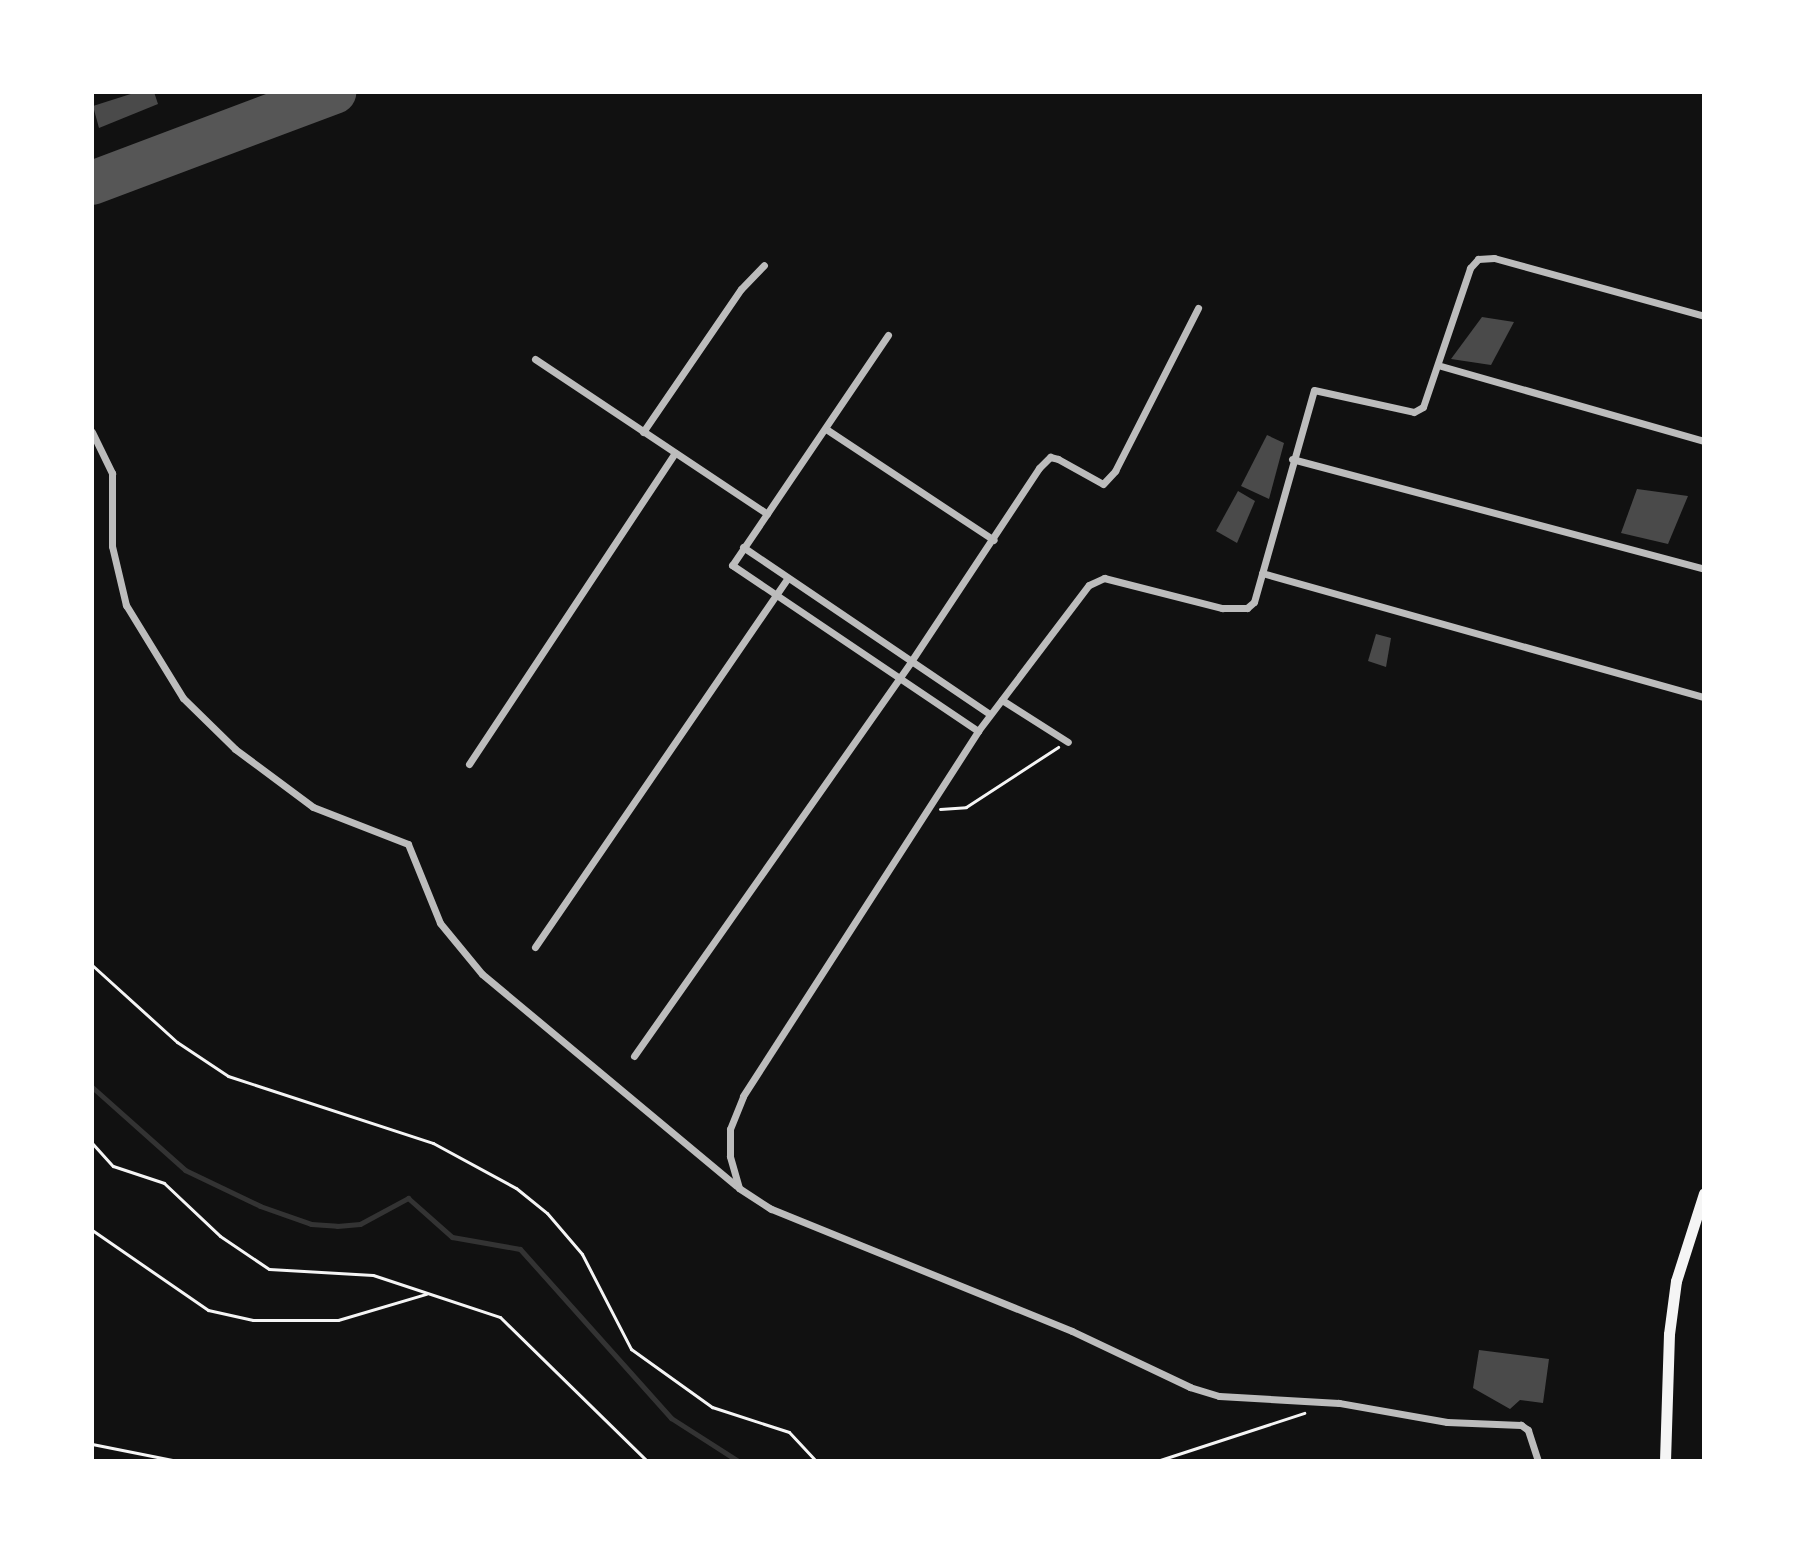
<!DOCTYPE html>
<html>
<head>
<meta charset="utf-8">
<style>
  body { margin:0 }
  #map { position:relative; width:1796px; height:1553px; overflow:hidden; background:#111; font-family:"Roboto Serif",serif }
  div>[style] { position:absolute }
  .stream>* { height:5px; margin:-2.5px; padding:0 2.5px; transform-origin:2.5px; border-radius:2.5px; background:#333 }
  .taxiway>* { height:44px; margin:-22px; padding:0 22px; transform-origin:22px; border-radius:22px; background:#565656 }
  .building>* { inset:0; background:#4a4a4a }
  .path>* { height:3px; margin:-1.5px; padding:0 1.5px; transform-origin:1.5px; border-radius:1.5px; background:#f5f5f5 }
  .minor>* { height:7px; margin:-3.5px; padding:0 3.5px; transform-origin:3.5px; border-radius:3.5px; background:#bcbcbc }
  .trunk>* { height:11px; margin:-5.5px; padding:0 5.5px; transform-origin:5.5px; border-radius:5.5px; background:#f5f5f5 }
  span { translate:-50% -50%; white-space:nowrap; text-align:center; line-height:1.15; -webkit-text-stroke:8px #fff; paint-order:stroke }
  .frame { position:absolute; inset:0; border:94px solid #fff; pointer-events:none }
</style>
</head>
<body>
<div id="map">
  <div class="stream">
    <div style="left:92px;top:1087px;width:125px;rotate:41.7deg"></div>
    <div style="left:185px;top:1170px;width:83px;rotate:25.6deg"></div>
    <div style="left:260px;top:1206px;width:54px;rotate:19.4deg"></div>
    <div style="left:311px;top:1224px;width:26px;rotate:4deg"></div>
    <div style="left:337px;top:1226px;width:23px;rotate:-5deg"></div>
    <div style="left:360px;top:1224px;width:55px;rotate:-28.4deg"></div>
    <div style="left:408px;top:1198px;width:59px;rotate:41.6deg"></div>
    <div style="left:452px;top:1237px;width:69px;rotate:10deg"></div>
    <div style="left:520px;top:1249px;width:227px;rotate:48.2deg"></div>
    <div style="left:671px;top:1418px;width:80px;rotate:32.7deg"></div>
  </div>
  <div class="taxiway">
    <div style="left:92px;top:183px;width:259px;rotate:-20.6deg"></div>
  </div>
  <div class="building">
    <div style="clip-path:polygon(137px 92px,154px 92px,158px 104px,99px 128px,93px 106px)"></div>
    <div style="clip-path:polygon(1482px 317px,1514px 322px,1491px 365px,1451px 359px)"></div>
    <div style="clip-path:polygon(1267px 435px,1284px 443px,1269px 499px,1241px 486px)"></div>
    <div style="clip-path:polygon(1637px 489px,1688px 496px,1668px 544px,1621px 533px)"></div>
    <div style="clip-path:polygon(1238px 491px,1255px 501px,1237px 543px,1216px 531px)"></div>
    <div style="clip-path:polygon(1376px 634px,1391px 638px,1386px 667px,1368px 661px)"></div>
    <div style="clip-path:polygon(1479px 1350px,1549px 1359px,1543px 1403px,1520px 1400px,1510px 1409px,1473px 1388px)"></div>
  </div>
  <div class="path">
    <div style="left:940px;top:809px;width:26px;rotate:-4deg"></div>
    <div style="left:966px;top:807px;width:110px;rotate:-33.1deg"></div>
    <div style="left:92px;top:965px;width:115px;rotate:42.2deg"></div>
    <div style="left:177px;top:1042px;width:61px;rotate:33.7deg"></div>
    <div style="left:228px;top:1076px;width:216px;rotate:18.1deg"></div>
    <div style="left:433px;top:1143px;width:94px;rotate:28.5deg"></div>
    <div style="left:516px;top:1188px;width:40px;rotate:39deg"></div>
    <div style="left:547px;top:1213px;width:54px;rotate:49.5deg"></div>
    <div style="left:582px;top:1254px;width:107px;rotate:62.7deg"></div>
    <div style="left:631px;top:1349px;width:100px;rotate:35.6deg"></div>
    <div style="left:712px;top:1407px;width:81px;rotate:18deg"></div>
    <div style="left:789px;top:1432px;width:40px;rotate:47deg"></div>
    <div style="left:92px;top:1143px;width:31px;rotate:48deg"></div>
    <div style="left:113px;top:1166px;width:54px;rotate:18.4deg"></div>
    <div style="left:164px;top:1183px;width:77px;rotate:43.4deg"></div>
    <div style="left:220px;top:1236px;width:59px;rotate:34deg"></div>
    <div style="left:269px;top:1269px;width:104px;rotate:3.3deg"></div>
    <div style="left:373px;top:1275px;width:134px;rotate:18.3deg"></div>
    <div style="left:500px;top:1317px;width:206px;rotate:44.4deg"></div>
    <div style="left:92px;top:1230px;width:141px;rotate:34.6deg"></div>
    <div style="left:208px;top:1310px;width:46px;rotate:12.5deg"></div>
    <div style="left:253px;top:1320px;width:85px"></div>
    <div style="left:338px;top:1320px;width:92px;rotate:-16.5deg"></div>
    <div style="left:92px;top:1444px;width:87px;rotate:11.3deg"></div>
    <div style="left:1157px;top:1461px;width:155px;rotate:-18.1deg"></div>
  </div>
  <div class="minor">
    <div style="left:888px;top:335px;width:278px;rotate:124.1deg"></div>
    <div style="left:732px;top:565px;width:297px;rotate:34deg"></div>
    <div style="left:535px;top:359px;width:279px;rotate:33.7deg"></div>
    <div style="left:1441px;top:366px;width:273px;rotate:15.9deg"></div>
    <div style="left:826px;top:429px;width:201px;rotate:33.5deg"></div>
    <div style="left:92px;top:432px;width:46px;rotate:64deg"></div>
    <div style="left:112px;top:473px;width:73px;rotate:90deg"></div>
    <div style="left:112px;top:546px;width:61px;rotate:76.7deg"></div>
    <div style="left:126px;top:605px;width:109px;rotate:58.5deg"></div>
    <div style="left:183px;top:698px;width:73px;rotate:44.4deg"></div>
    <div style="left:235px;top:749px;width:97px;rotate:36.6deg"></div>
    <div style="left:313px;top:807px;width:102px;rotate:21.3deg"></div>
    <div style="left:408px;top:844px;width:85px;rotate:67.9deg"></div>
    <div style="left:440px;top:923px;width:66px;rotate:50.5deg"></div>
    <div style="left:482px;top:974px;width:331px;rotate:39.8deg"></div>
    <div style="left:643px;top:432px;width:173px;rotate:-55.6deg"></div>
    <div style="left:741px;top:289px;width:33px;rotate:-46deg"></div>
    <div style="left:1292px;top:459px;width:426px;rotate:14.9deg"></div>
    <div style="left:743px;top:547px;width:298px;rotate:34.1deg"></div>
    <div style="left:1262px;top:573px;width:459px;rotate:15.7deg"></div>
    <div style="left:1002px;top:700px;width:78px;rotate:32.5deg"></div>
    <div style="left:469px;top:764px;width:373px;rotate:-56.5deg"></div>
    <div style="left:535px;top:947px;width:447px;rotate:-55.6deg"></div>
    <div style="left:634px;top:1056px;width:480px;rotate:-54.9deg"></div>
    <div style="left:910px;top:663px;width:234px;rotate:-56.5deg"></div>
    <div style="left:1039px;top:468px;width:16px;rotate:-45deg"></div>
    <div style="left:1050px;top:457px;width:8px;rotate:14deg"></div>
    <div style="left:1058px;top:459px;width:51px;rotate:29.1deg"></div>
    <div style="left:1103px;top:484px;width:18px;rotate:-47deg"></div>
    <div style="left:1115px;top:471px;width:183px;rotate:-63deg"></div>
    <div style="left:1538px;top:1461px;width:33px;rotate:-108deg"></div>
    <div style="left:1528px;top:1430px;width:9px;rotate:-144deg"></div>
    <div style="left:1521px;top:1425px;width:74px;rotate:-177.7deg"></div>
    <div style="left:1447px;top:1422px;width:110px;rotate:-170deg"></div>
    <div style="left:1339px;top:1403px;width:120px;rotate:-176.7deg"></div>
    <div style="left:1219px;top:1396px;width:30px;rotate:-163deg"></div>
    <div style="left:1190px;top:1387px;width:131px;rotate:-154.6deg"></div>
    <div style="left:1072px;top:1331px;width:325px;rotate:-157.9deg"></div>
    <div style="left:771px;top:1209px;width:38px;rotate:-147deg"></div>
    <div style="left:739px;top:1188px;width:33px;rotate:-106deg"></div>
    <div style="left:730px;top:1156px;width:27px;rotate:-90deg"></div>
    <div style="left:730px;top:1129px;width:35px;rotate:-68deg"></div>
    <div style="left:743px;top:1096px;width:434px;rotate:-57.2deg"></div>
    <div style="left:978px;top:731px;width:183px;rotate:-52.8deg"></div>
    <div style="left:1089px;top:585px;width:17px;rotate:-25deg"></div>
    <div style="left:1104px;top:578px;width:122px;rotate:14.3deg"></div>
    <div style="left:1222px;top:608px;width:25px"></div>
    <div style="left:1247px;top:608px;width:9px;rotate:-41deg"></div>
    <div style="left:1254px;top:602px;width:220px;rotate:-74.2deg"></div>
    <div style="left:1314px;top:390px;width:102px;rotate:12.4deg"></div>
    <div style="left:1414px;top:412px;width:10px;rotate:-29deg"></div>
    <div style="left:1423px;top:407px;width:147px;rotate:-71.3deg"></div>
    <div style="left:1470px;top:268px;width:12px;rotate:-48deg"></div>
    <div style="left:1478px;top:259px;width:16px;rotate:-4deg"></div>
    <div style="left:1494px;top:258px;width:218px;rotate:15.4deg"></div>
  </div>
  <div class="trunk">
    <div style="left:1665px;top:1461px;width:127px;rotate:-88.2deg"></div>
    <div style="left:1669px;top:1334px;width:53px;rotate:-82.5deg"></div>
    <div style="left:1676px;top:1281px;width:92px;rotate:-72.3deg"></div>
  </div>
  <div class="frame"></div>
</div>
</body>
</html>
